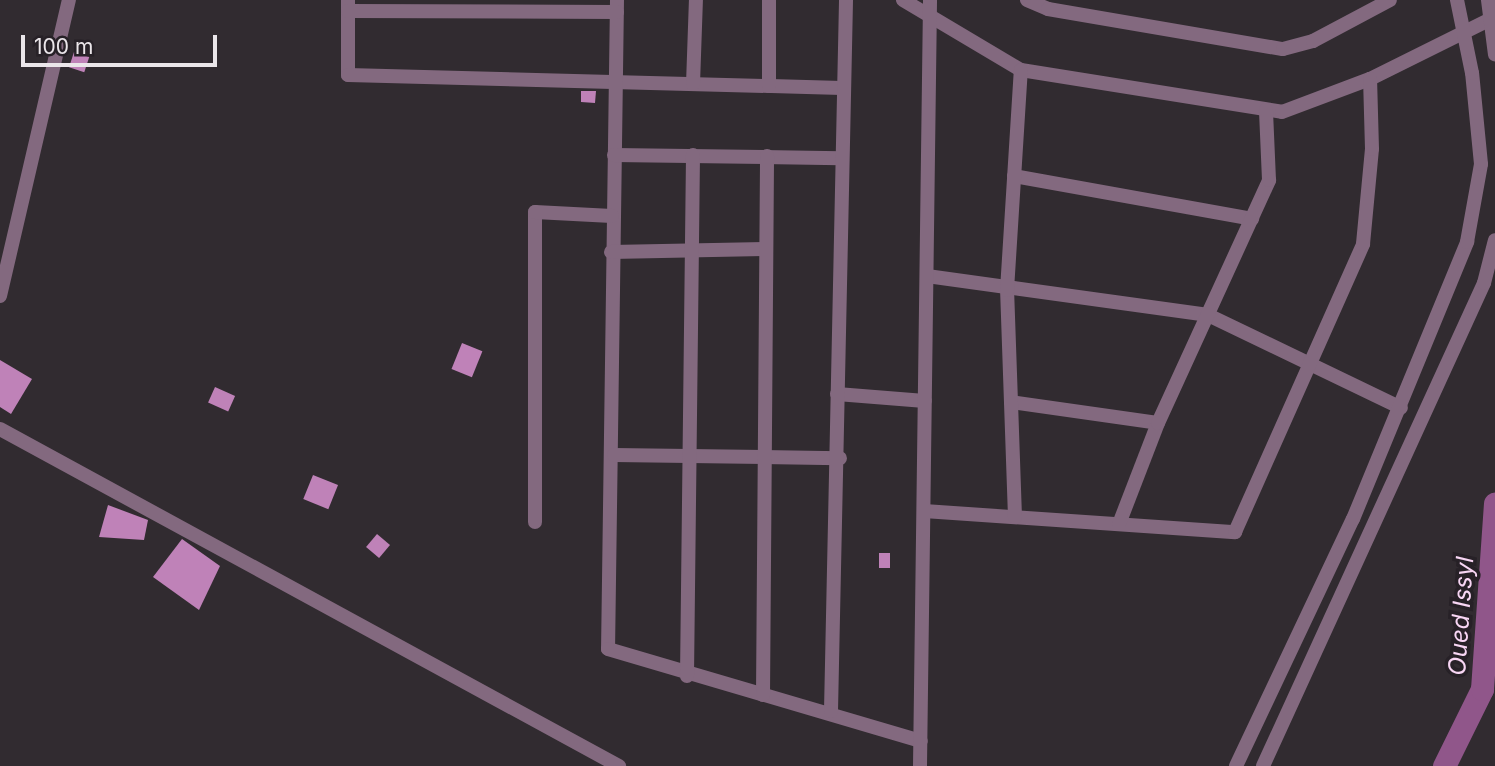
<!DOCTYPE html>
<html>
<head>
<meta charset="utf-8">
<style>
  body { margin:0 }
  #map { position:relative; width:1495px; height:766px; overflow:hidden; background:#312b30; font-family:Inter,sans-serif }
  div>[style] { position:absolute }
  .river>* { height:23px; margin:-11.5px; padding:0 11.5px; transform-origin:11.5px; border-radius:11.5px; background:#90568a }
  .building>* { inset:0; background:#bf82b8; transform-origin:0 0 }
  .minor>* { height:14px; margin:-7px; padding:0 7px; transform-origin:7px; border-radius:7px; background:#83697f }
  span { translate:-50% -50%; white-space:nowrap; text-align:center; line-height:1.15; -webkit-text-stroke:7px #272127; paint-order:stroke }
  .water-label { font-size:24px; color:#f8d6f4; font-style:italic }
  .scale { position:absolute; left:21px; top:35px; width:196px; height:32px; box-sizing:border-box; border:4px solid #ebe6ea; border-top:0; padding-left:9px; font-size:21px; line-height:24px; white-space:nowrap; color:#ebe6ea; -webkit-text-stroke:5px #272127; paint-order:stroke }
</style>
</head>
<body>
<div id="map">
  <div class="river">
    <div style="left:1444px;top:766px;width:86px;rotate:-63.7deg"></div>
    <div style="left:1482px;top:689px;width:186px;rotate:-86deg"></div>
  </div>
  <div class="building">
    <div style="left:74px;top:52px;width:16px;height:16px;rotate:18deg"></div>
    <div style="clip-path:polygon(581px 91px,596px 91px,595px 103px,581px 102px)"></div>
    <div style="left:462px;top:343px;width:22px;height:28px;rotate:22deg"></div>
    <div style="clip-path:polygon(0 360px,32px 379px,11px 414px,0 407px)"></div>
    <div style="left:215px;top:387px;width:22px;height:17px;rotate:24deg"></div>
    <div style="left:313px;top:475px;width:27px;height:26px;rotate:22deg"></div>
    <div style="clip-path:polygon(108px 505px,148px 520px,144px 540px,99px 537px)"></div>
    <div style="left:377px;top:534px;width:17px;height:17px;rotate:40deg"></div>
    <div style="clip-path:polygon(182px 539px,220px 566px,199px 610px,153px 577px)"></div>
    <div style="left:879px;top:553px;width:11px;height:15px"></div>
  </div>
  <div class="minor">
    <div style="left:348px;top:0;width:75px;rotate:90deg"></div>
    <div style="left:348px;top:75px;width:494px;rotate:1.5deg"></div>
    <div style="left:617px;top:0;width:649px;rotate:90.79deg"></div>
    <div style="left:608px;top:649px;width:326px;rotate:16.4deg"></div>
    <div style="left:769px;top:0;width:86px;rotate:90deg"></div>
    <div style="left:903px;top:0;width:137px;rotate:30.7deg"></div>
    <div style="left:1021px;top:70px;width:264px;rotate:9.1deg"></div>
    <div style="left:1282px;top:112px;width:94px;rotate:-20.6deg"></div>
    <div style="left:1370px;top:79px;width:137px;rotate:-26.4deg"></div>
    <div style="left:1027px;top:0;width:23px;rotate:23deg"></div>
    <div style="left:1048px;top:9px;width:238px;rotate:9.7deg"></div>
    <div style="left:1283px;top:49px;width:31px;rotate:-15deg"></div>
    <div style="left:1313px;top:41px;width:87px;rotate:-28deg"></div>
    <div style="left:1488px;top:0;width:55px;rotate:82.7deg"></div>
    <div style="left:348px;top:11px;width:269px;rotate:0.2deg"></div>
    <div style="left:693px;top:84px;width:84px;rotate:-88deg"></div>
    <div style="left:614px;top:155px;width:227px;rotate:0.8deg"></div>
    <div style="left:1014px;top:176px;width:242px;rotate:10.2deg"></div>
    <div style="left:611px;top:252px;width:155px;rotate:-1.1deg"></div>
    <div style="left:927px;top:276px;width:284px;rotate:7.9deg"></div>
    <div style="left:1208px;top:315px;width:214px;rotate:25.7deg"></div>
    <div style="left:0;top:296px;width:304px;rotate:-76.9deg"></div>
    <div style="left:837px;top:394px;width:88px;rotate:4.5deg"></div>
    <div style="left:1011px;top:402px;width:148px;rotate:8.1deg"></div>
    <div style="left:0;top:429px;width:705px;rotate:28.57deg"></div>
    <div style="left:614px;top:455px;width:226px;rotate:0.8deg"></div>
    <div style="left:924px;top:511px;width:312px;rotate:3.9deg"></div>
    <div style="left:1235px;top:532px;width:315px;rotate:-66deg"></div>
    <div style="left:1363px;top:244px;width:95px;rotate:-84.6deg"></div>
    <div style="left:1372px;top:149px;width:70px;rotate:-91.6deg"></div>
    <div style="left:1015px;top:517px;width:227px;rotate:-92deg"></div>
    <div style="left:1007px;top:290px;width:220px;rotate:-86.4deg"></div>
    <div style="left:535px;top:522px;width:310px;rotate:-90deg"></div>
    <div style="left:535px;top:212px;width:77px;rotate:3deg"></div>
    <div style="left:1119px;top:524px;width:108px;rotate:-68.9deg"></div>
    <div style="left:1158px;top:423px;width:267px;rotate:-65.4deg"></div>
    <div style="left:1269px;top:180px;width:70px;rotate:-92.5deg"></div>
    <div style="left:687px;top:676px;width:521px;rotate:-89.34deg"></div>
    <div style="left:763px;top:695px;width:539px;rotate:-89.57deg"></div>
    <div style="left:831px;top:711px;width:711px;rotate:-88.79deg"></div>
    <div style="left:920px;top:766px;width:766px;rotate:-89.25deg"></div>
    <div style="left:1236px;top:766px;width:273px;rotate:-64.7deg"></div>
    <div style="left:1353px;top:519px;width:300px;rotate:-67.6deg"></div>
    <div style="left:1467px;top:242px;width:79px;rotate:-79.8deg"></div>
    <div style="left:1481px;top:164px;width:91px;rotate:-95.6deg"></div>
    <div style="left:1472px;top:73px;width:75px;rotate:-101.6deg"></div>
    <div style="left:1263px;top:766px;width:531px;rotate:-65.41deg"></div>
    <div style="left:1484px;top:283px;width:44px;rotate:-75.7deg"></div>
  </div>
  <div class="water-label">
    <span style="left:1461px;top:616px;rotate:-86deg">Oued Issyl</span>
  </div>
  <div class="scale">100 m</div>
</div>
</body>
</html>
